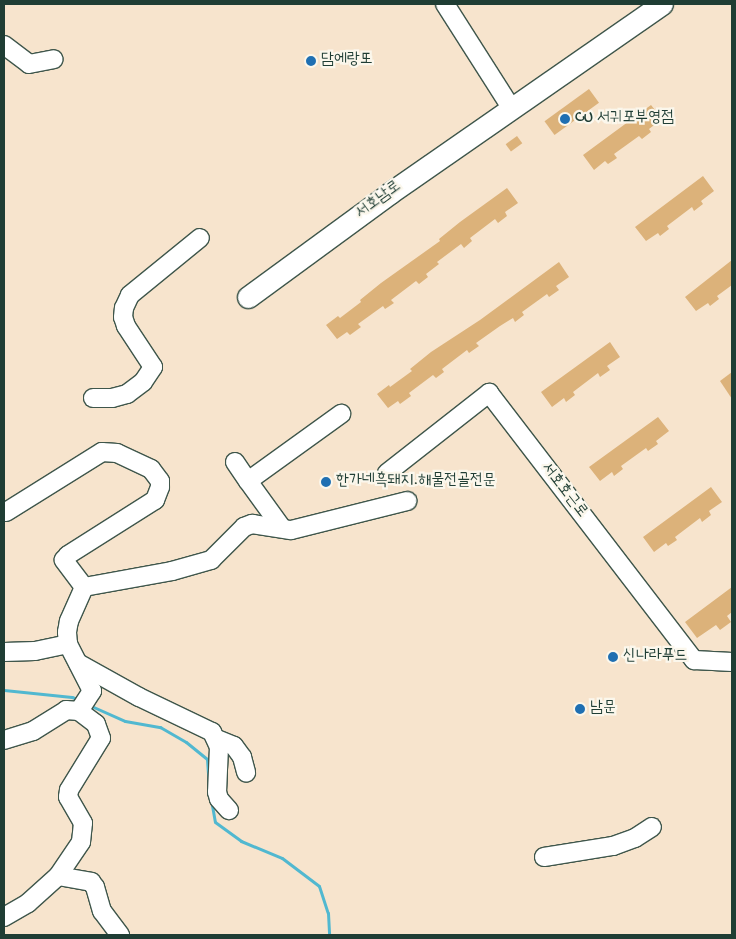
<!DOCTYPE html>
<html>
<head>
<meta charset="utf-8">
<style>
  body { margin:0 }
  #map { position:relative; width:736px; height:939px; overflow:hidden; background:#f7e4cd; font-family:"Gochi Hand","Poor Story",sans-serif }
  div>[style] { position:absolute }
  .stream>* { height:3px; margin:-1.5px; padding:0 1.5px; transform-origin:1.5px; border-radius:1.5px; background:#51b8d0 }
  .building>* { inset:0; background:#dcb27a; transform-origin:0 0 }
  .roads { filter:drop-shadow(1px 0 #3f564b) drop-shadow(-1px 0 #3f564b) drop-shadow(0 1px #3f564b) drop-shadow(0 -1px #3f564b) }
  .minor>* { height:18px; margin:-9px; padding:0 9px; transform-origin:9px; border-radius:9px; background:#fff }
  .major>* { height:21px; margin:-10.5px; padding:0 10.5px; transform-origin:10.5px; border-radius:10.5px; background:#fff }
  .dots>* { width:14px; height:14px; translate:-50% -50%; box-sizing:border-box; border:2px solid #fbf7ec; border-radius:50% }
  span { translate:-50% -50%; white-space:nowrap; text-align:center; line-height:1.15; -webkit-text-stroke:4.5px #fbf7ec; paint-order:stroke }
  .poi-label { font-size:16px; color:#1f3d34 }
  .left { translate:0 -50%; text-align:left }
  .street-label { font-size:16px; color:#1f3d34 }
  .frame { position:absolute; inset:0; border:5px solid #1f3d34; pointer-events:none }
</style>
</head>
<body>
<div id="map">
  <div class="stream">
    <div style="left:4px;top:690px;width:68px;rotate:5.9deg"></div>
    <div style="left:72px;top:697px;width:8px;rotate:23deg"></div>
    <div style="left:89px;top:705px;width:39px;rotate:24deg"></div>
    <div style="left:125px;top:721px;width:36px;rotate:10deg"></div>
    <div style="left:160px;top:727px;width:30px;rotate:30deg"></div>
    <div style="left:186px;top:742px;width:27px;rotate:39deg"></div>
    <div style="left:207px;top:759px;width:27px;rotate:86deg"></div>
    <div style="left:210px;top:794px;width:28px;rotate:80deg"></div>
    <div style="left:215px;top:822px;width:32px;rotate:36deg"></div>
    <div style="left:241px;top:841px;width:44px;rotate:22.5deg"></div>
    <div style="left:282px;top:858px;width:46px;rotate:37.1deg"></div>
    <div style="left:319px;top:886px;width:28px;rotate:72deg"></div>
    <div style="left:328px;top:913px;width:22px;rotate:87deg"></div>
  </div>
  <div class="building">
    <div style="left:589px;top:89px;width:17px;height:55px;rotate:54deg"></div>
    <div style="clip-path:polygon(651px 105px,662px 119px,649px 129px,651px 132px,642px 139px,639px 136px,614px 154px,617px 158px,608px 164px,605px 161px,594px 170px,583px 155px)"></div>
    <div style="left:517px;top:136px;width:9px;height:14px;rotate:54deg"></div>
    <div style="clip-path:polygon(703px 176px,714px 191px,701px 201px,703px 204px,694px 211px,692px 207px,667px 226px,669px 229px,660px 236px,658px 233px,646px 241px,635px 227px)"></div>
    <div style="clip-path:polygon(507px 188px,518px 203px,505px 212px,507px 216px,498px 223px,495px 219px,470px 238px,472px 241px,464px 248px,461px 244px,437px 262px,439px 264px,426px 274px,428px 277px,419px 284px,416px 281px,391px 300px,394px 303px,385px 309px,383px 306px,358px 324px,361px 327px,350px 335px,347px 332px,337px 339px,326px 325px,338px 316px,340px 318px,361px 302px,360px 300px,381px 283px,440px 241px,439px 239px,460px 222px)"></div>
    <div style="clip-path:polygon(732px 260px,732px 285px,717px 296px,719px 299px,710px 306px,708px 303px,696px 311px,685px 297px)"></div>
    <div style="clip-path:polygon(559px 262px,569px 277px,556px 286px,559px 290px,549px 297px,547px 294px,522px 312px,524px 315px,515px 322px,513px 318px,500px 326px,476px 343px,479px 346px,469px 353px,467px 350px,442px 369px,444px 372px,436px 378px,433px 375px,409px 393px,411px 396px,400px 404px,398px 401px,388px 408px,377px 394px,389px 385px,390px 387px,412px 371px,410px 369px,431px 352px,480px 320px)"></div>
    <div style="clip-path:polygon(610px 342px,620px 357px,607px 366px,610px 370px,600px 377px,598px 373px,573px 392px,575px 395px,566px 402px,564px 398px,552px 407px,541px 392px)"></div>
    <div style="clip-path:polygon(732px 372px,732px 399px,720px 381px)"></div>
    <div style="clip-path:polygon(658px 417px,669px 431px,656px 441px,658px 444px,648px 451px,646px 448px,621px 466px,623px 469px,614px 476px,612px 472px,600px 481px,589px 467px)"></div>
    <div style="clip-path:polygon(711px 487px,722px 502px,709px 511px,711px 515px,702px 522px,700px 518px,675px 537px,677px 540px,668px 546px,666px 543px,654px 552px,643px 537px)"></div>
    <div style="clip-path:polygon(732px 587px,732px 612px,727px 616px,731px 622px,720px 630px,716px 625px,697px 638px,685px 622px)"></div>
  </div>
  <div class="roads">
    <div class="minor">
      <div style="left:445px;top:4px;width:125px;rotate:57.5deg"></div>
      <div style="left:4px;top:45px;width:31px;rotate:37deg"></div>
      <div style="left:29px;top:64px;width:25px;rotate:-11deg"></div>
      <div style="left:93px;top:398px;width:19px"></div>
      <div style="left:112px;top:398px;width:16px;rotate:-15deg"></div>
      <div style="left:127px;top:394px;width:20px;rotate:-37deg"></div>
      <div style="left:143px;top:382px;width:18px;rotate:-56deg"></div>
      <div style="left:153px;top:367px;width:49px;rotate:-123.4deg"></div>
      <div style="left:126px;top:326px;width:9px;rotate:-108deg"></div>
      <div style="left:123px;top:317px;width:9px;rotate:-84deg"></div>
      <div style="left:124px;top:308px;width:14px;rotate:-65deg"></div>
      <div style="left:130px;top:295px;width:90px;rotate:-39.2deg"></div>
      <div style="left:235px;top:462px;width:23px;rotate:56deg"></div>
      <div style="left:387px;top:473px;width:130px;rotate:-38.1deg"></div>
      <div style="left:489px;top:393px;width:337px;rotate:52.5deg"></div>
      <div style="left:694px;top:660px;width:38px;rotate:3deg"></div>
      <div style="left:282px;top:528px;width:58px;rotate:-125.9deg"></div>
      <div style="left:248px;top:481px;width:115px;rotate:-35.8deg"></div>
      <div style="left:84px;top:587px;width:89px;rotate:-10.3deg"></div>
      <div style="left:172px;top:571px;width:41px;rotate:-15.8deg"></div>
      <div style="left:211px;top:560px;width:47px;rotate:-45deg"></div>
      <div style="left:244px;top:527px;width:9px;rotate:-21deg"></div>
      <div style="left:252px;top:524px;width:39px;rotate:9deg"></div>
      <div style="left:291px;top:530px;width:120px;rotate:-14deg"></div>
      <div style="left:4px;top:652px;width:31px;rotate:-2deg"></div>
      <div style="left:35px;top:651px;width:34px;rotate:-12deg"></div>
      <div style="left:78px;top:663px;width:70px;rotate:29.1deg"></div>
      <div style="left:139px;top:697px;width:81px;rotate:25.6deg"></div>
      <div style="left:212px;top:732px;width:17px;rotate:65deg"></div>
      <div style="left:219px;top:747px;width:45px;rotate:92.5deg"></div>
      <div style="left:217px;top:792px;width:7px;rotate:74deg"></div>
      <div style="left:219px;top:799px;width:15px;rotate:48deg"></div>
      <div style="left:217px;top:739px;width:18px;rotate:22deg"></div>
      <div style="left:234px;top:746px;width:14px;rotate:54deg"></div>
      <div style="left:242px;top:757px;width:16px;rotate:75deg"></div>
      <div style="left:4px;top:740px;width:30px;rotate:-17deg"></div>
      <div style="left:33px;top:731px;width:39px;rotate:-32deg"></div>
      <div style="left:66px;top:710px;width:13px;rotate:4deg"></div>
      <div style="left:79px;top:711px;width:24px;rotate:-57deg"></div>
      <div style="left:92px;top:691px;width:53px;rotate:-117.1deg"></div>
      <div style="left:68px;top:644px;width:12px;rotate:-95deg"></div>
      <div style="left:67px;top:632px;width:11px;rotate:-80deg"></div>
      <div style="left:69px;top:621px;width:37px;rotate:-66deg"></div>
      <div style="left:84px;top:587px;width:34px;rotate:-127deg"></div>
      <div style="left:64px;top:560px;width:6px;rotate:-51deg"></div>
      <div style="left:68px;top:555px;width:103px;rotate:-32.3deg"></div>
      <div style="left:155px;top:500px;width:14px;rotate:-69deg"></div>
      <div style="left:160px;top:487px;width:6px;rotate:-90deg"></div>
      <div style="left:160px;top:481px;width:15px;rotate:-127deg"></div>
      <div style="left:151px;top:469px;width:38px;rotate:-155deg"></div>
      <div style="left:117px;top:453px;width:15px;rotate:-176deg"></div>
      <div style="left:102px;top:452px;width:113px;rotate:148deg"></div>
      <div style="left:544px;top:857px;width:70px;rotate:-9.1deg"></div>
      <div style="left:613px;top:846px;width:23px;rotate:-20deg"></div>
      <div style="left:635px;top:838px;width:20px;rotate:-33deg"></div>
      <div style="left:58px;top:876px;width:34px;rotate:10deg"></div>
      <div style="left:91px;top:882px;width:6px;rotate:51deg"></div>
      <div style="left:95px;top:887px;width:25px;rotate:74deg"></div>
      <div style="left:102px;top:911px;width:30px;rotate:53deg"></div>
      <div style="left:4px;top:917px;width:28px;rotate:-30deg"></div>
      <div style="left:28px;top:903px;width:40px;rotate:-42deg"></div>
      <div style="left:58px;top:876px;width:41px;rotate:-55.9deg"></div>
      <div style="left:81px;top:842px;width:19px;rotate:-84deg"></div>
      <div style="left:83px;top:823px;width:30px;rotate:-120deg"></div>
      <div style="left:68px;top:797px;width:7px;rotate:-82deg"></div>
      <div style="left:69px;top:790px;width:61px;rotate:-58.4deg"></div>
      <div style="left:101px;top:738px;width:15px;rotate:-110deg"></div>
      <div style="left:96px;top:724px;width:21px;rotate:-143deg"></div>
    </div>
    <div class="major">
      <div style="left:248px;top:297px;width:176px;rotate:-36.2deg"></div>
      <div style="left:390px;top:193px;width:331px;rotate:-34.8deg"></div>
    </div>
  </div>
  <div class="dots">
    <div style="left:311px;top:61px;background:#1f6fb2"></div>
    <div style="left:565px;top:119px;background:#1f6fb2"></div>
    <div style="left:326px;top:482px;background:#1f6fb2"></div>
    <div style="left:613px;top:657px;background:#1f6fb2"></div>
    <div style="left:580px;top:709px;background:#1f6fb2"></div>
  </div>
  <div class="poi-label">
    <span class="left" style="left:321px;top:61px">담에랑또</span>
    <span class="left" style="left:575px;top:119px">CU 서귀포부영점</span>
    <span class="left" style="left:336px;top:482px">한가네흑돼지.해물전골전문</span>
    <span class="left" style="left:623px;top:657px">신나라푸드</span>
    <span class="left" style="left:590px;top:709px">남문</span>
  </div>
  <div class="street-label">
    <span style="left:379px;top:201px;rotate:-36deg">서호남로</span>
    <span style="left:563px;top:491px;rotate:52deg">서호호근로</span>
  </div>
  <div class="frame"></div>
</div>
</body>
</html>
